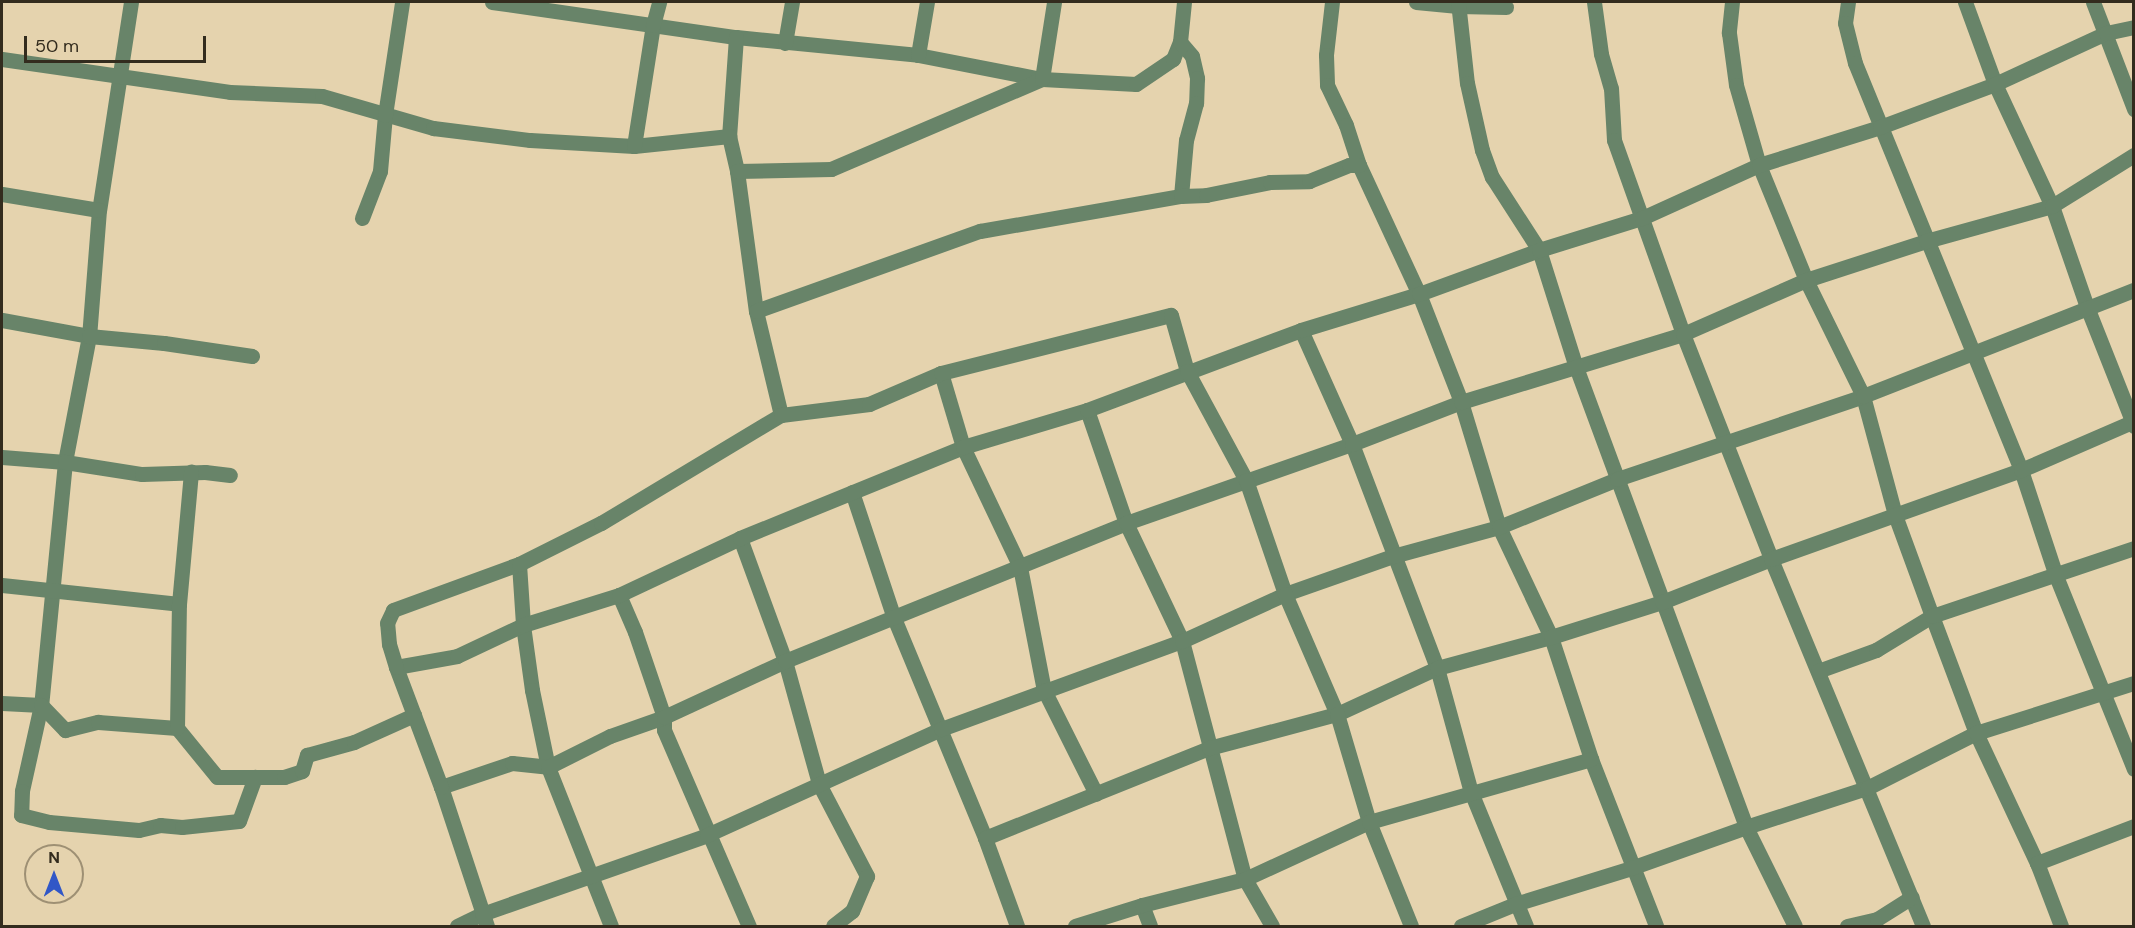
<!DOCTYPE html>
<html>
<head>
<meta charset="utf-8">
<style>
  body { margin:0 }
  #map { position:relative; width:2135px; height:928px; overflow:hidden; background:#e5d3ae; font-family:"DM Sans",sans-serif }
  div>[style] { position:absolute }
  .minor>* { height:15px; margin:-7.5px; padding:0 7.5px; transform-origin:7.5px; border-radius:7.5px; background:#688469 }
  span { translate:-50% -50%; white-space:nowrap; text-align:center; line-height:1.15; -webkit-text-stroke:6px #e5d3ae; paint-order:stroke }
  .frame { position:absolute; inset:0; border:3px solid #332c1e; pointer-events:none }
  .north { position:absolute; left:24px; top:844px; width:60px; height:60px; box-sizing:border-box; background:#e5d3ae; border:2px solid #9e9074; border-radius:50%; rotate:0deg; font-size:16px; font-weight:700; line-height:24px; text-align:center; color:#332c1e }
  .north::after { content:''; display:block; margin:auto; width:21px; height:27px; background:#3157c7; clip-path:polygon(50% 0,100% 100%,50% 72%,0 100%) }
  .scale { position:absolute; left:24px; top:36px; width:182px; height:27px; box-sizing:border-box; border:3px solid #332c1e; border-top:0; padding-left:8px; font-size:18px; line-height:21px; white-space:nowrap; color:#332c1e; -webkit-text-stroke:4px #e5d3ae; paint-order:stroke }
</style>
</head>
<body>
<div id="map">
  <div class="minor">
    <div style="left:131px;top:2px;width:210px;rotate:98.7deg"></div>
    <div style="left:99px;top:210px;width:126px;rotate:94.5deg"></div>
    <div style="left:89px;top:336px;width:128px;rotate:100.8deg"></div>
    <div style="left:65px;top:462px;width:244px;rotate:95.6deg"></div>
    <div style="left:41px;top:705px;width:88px;rotate:102.5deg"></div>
    <div style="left:22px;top:791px;width:24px;rotate:92deg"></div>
    <div style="left:21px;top:815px;width:29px;rotate:14deg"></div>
    <div style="left:49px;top:822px;width:90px;rotate:5.1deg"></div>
    <div style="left:139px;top:830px;width:22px;rotate:-13deg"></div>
    <div style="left:160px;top:825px;width:22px;rotate:5deg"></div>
    <div style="left:182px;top:827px;width:57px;rotate:-6deg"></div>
    <div style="left:239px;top:821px;width:47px;rotate:-70deg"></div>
    <div style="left:492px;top:2px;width:246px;rotate:8.2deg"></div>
    <div style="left:736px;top:37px;width:183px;rotate:5.6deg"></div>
    <div style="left:918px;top:55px;width:126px;rotate:11deg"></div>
    <div style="left:1042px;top:79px;width:94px;rotate:3deg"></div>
    <div style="left:1136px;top:84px;width:45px;rotate:-34deg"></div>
    <div style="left:1173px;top:59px;width:18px;rotate:-68deg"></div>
    <div style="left:1180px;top:42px;width:40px;rotate:-84.3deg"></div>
    <div style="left:1332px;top:2px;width:53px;rotate:96.5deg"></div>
    <div style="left:1326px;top:55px;width:30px;rotate:88deg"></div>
    <div style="left:1327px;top:85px;width:44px;rotate:64.6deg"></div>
    <div style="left:1346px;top:125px;width:42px;rotate:72deg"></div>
    <div style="left:1359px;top:165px;width:142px;rotate:65.1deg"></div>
    <div style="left:1419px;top:294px;width:116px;rotate:68.7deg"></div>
    <div style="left:1461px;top:402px;width:131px;rotate:73.1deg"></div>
    <div style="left:1499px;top:527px;width:122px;rotate:64.7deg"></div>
    <div style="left:1551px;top:637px;width:128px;rotate:71.8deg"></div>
    <div style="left:1591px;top:759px;width:179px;rotate:68.7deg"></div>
    <div style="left:1416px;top:2px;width:42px;rotate:5.4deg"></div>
    <div style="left:1458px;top:6px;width:48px;rotate:1.2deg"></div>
    <div style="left:1458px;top:2px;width:81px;rotate:83.7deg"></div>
    <div style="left:1467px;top:83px;width:69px;rotate:77.4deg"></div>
    <div style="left:1482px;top:150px;width:29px;rotate:70deg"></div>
    <div style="left:1492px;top:177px;width:87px;rotate:57.2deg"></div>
    <div style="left:1539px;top:250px;width:123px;rotate:72.5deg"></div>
    <div style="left:1576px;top:367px;width:490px;rotate:69.7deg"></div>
    <div style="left:1746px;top:827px;width:110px;rotate:63.7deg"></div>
    <div style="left:1594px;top:2px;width:52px;rotate:82.3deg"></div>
    <div style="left:1601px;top:54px;width:35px;rotate:74deg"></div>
    <div style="left:1611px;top:88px;width:52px;rotate:86.7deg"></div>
    <div style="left:1614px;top:140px;width:206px;rotate:70.4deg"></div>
    <div style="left:1683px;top:334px;width:242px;rotate:68.6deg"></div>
    <div style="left:1771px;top:559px;width:397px;rotate:67.5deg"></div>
    <div style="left:1732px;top:2px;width:31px;rotate:96deg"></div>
    <div style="left:1729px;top:33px;width:52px;rotate:82.3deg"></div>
    <div style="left:1736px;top:85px;width:83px;rotate:74deg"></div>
    <div style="left:1759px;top:165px;width:124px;rotate:67.8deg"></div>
    <div style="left:1806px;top:280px;width:129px;rotate:63.8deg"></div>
    <div style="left:1863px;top:396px;width:123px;rotate:74.9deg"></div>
    <div style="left:1895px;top:515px;width:108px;rotate:69.9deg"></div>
    <div style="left:1932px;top:616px;width:125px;rotate:69.4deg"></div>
    <div style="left:1976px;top:733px;width:144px;rotate:64.9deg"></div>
    <div style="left:2037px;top:863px;width:67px;rotate:69.1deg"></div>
    <div style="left:1848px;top:2px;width:21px;rotate:98deg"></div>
    <div style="left:1845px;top:23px;width:41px;rotate:76deg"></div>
    <div style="left:1855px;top:63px;width:440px;rotate:67.8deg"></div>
    <div style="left:2021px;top:470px;width:112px;rotate:71.7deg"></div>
    <div style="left:2056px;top:576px;width:208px;rotate:68deg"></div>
    <div style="left:1965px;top:2px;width:87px;rotate:69.9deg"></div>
    <div style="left:1995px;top:84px;width:135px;rotate:65deg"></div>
    <div style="left:2052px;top:206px;width:107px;rotate:70.9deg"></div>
    <div style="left:2087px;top:307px;width:128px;rotate:68.4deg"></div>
    <div style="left:2093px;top:2px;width:115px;rotate:69deg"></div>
    <div style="left:736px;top:37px;width:99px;rotate:94deg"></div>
    <div style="left:729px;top:136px;width:36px;rotate:77deg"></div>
    <div style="left:737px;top:171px;width:141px;rotate:82.3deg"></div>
    <div style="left:756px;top:311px;width:107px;rotate:76.5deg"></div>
    <div style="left:1180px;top:42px;width:18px;rotate:49deg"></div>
    <div style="left:1192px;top:56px;width:23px;rotate:77deg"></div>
    <div style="left:1197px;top:78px;width:25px;rotate:92deg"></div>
    <div style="left:1196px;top:103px;width:38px;rotate:105deg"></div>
    <div style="left:1186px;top:140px;width:56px;rotate:95.1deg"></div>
    <div style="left:785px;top:43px;width:42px;rotate:-80.3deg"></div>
    <div style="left:918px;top:55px;width:54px;rotate:-80.4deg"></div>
    <div style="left:2px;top:59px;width:230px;rotate:8.2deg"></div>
    <div style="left:230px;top:92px;width:92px;rotate:2.5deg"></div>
    <div style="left:322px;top:96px;width:116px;rotate:16.1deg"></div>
    <div style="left:433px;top:128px;width:98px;rotate:7.1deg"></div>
    <div style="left:530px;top:140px;width:104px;rotate:3.3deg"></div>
    <div style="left:634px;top:146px;width:96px;rotate:-6deg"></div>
    <div style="left:634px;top:146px;width:122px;rotate:-81.1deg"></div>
    <div style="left:653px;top:25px;width:24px;rotate:-75deg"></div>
    <div style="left:737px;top:171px;width:94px;rotate:-1.2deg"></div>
    <div style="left:831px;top:169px;width:229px;rotate:-23.1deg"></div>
    <div style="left:1042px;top:79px;width:78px;rotate:-81.1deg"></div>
    <div style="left:2px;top:194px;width:98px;rotate:9.4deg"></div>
    <div style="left:362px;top:218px;width:50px;rotate:-69deg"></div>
    <div style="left:380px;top:171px;width:56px;rotate:-84.9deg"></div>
    <div style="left:385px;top:115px;width:114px;rotate:-81.4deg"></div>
    <div style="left:756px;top:311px;width:238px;rotate:-19.7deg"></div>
    <div style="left:980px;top:231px;width:204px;rotate:-9.9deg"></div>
    <div style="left:1181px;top:196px;width:25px;rotate:-2deg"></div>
    <div style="left:1206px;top:195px;width:65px;rotate:-11.5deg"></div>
    <div style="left:1270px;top:182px;width:39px;rotate:-1deg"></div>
    <div style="left:1309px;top:181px;width:43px;rotate:-21.8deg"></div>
    <div style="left:1349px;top:165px;width:10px"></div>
    <div style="left:2px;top:320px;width:88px;rotate:10.4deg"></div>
    <div style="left:89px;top:336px;width:75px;rotate:5.3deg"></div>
    <div style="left:164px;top:343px;width:89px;rotate:8.4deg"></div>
    <div style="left:1301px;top:330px;width:125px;rotate:65.9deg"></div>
    <div style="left:1352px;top:444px;width:240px;rotate:69.2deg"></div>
    <div style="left:1437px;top:668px;width:129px;rotate:74.7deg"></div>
    <div style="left:1471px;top:792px;width:145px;rotate:67.7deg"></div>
    <div style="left:941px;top:373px;width:77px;rotate:73.4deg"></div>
    <div style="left:963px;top:447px;width:133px;rotate:64.6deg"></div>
    <div style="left:1020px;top:567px;width:125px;rotate:79deg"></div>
    <div style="left:1044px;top:690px;width:116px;rotate:63.4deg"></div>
    <div style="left:1087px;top:410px;width:120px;rotate:71deg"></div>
    <div style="left:1126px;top:523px;width:131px;rotate:64.6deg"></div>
    <div style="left:1182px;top:641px;width:246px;rotate:75.2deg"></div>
    <div style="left:1245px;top:879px;width:54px;rotate:60.1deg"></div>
    <div style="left:2px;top:457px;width:63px;rotate:4.5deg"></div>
    <div style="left:65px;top:462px;width:78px;rotate:8.9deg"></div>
    <div style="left:142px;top:474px;width:63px;rotate:-1.8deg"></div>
    <div style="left:205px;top:472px;width:25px;rotate:7deg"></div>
    <div style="left:852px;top:492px;width:133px;rotate:71.6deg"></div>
    <div style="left:894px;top:618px;width:238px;rotate:67.5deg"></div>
    <div style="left:985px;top:838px;width:94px;rotate:70deg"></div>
    <div style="left:740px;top:538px;width:131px;rotate:69.9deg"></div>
    <div style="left:785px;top:661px;width:128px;rotate:74.5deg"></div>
    <div style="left:819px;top:784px;width:104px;rotate:62.4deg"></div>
    <div style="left:867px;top:876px;width:38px;rotate:113deg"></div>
    <div style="left:852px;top:911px;width:24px;rotate:142deg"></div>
    <div style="left:519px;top:564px;width:61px;rotate:86.2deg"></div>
    <div style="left:523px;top:625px;width:66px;rotate:82.1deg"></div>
    <div style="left:532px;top:690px;width:79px;rotate:78.3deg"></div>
    <div style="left:548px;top:767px;width:171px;rotate:68.4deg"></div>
    <div style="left:2px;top:585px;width:178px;rotate:6.1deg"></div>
    <div style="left:179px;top:604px;width:133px;rotate:-84.8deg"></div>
    <div style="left:619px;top:595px;width:40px;rotate:66.6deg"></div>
    <div style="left:635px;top:632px;width:90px;rotate:71.2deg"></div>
    <div style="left:664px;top:717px;width:13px;rotate:90deg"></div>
    <div style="left:664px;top:730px;width:214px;rotate:66.6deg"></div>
    <div style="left:396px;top:667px;width:62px;rotate:-10.2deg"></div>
    <div style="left:457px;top:656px;width:73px;rotate:-25.2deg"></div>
    <div style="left:523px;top:625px;width:101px;rotate:-17.4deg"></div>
    <div style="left:619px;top:595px;width:134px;rotate:-25.2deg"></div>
    <div style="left:740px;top:538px;width:241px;rotate:-22.2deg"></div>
    <div style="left:963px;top:447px;width:129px;rotate:-16.6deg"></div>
    <div style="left:1087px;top:410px;width:228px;rotate:-20.5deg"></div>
    <div style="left:1301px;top:330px;width:123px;rotate:-17deg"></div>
    <div style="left:1419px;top:294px;width:128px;rotate:-20.1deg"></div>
    <div style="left:1539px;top:250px;width:108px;rotate:-17.3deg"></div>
    <div style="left:1642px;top:218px;width:128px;rotate:-24.4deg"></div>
    <div style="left:1759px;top:165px;width:127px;rotate:-17.4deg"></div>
    <div style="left:1880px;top:127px;width:123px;rotate:-20.5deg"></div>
    <div style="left:1995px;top:84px;width:122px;rotate:-24.7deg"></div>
    <div style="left:2106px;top:33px;width:29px;rotate:-12deg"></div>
    <div style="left:1818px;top:671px;width:62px;rotate:-19.9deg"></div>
    <div style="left:1876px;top:650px;width:66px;rotate:-31.3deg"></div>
    <div style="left:1932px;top:616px;width:213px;rotate:-18.6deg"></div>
    <div style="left:2px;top:703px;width:39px;rotate:3deg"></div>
    <div style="left:41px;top:705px;width:35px;rotate:46deg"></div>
    <div style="left:65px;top:730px;width:34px;rotate:-14deg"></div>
    <div style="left:98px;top:722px;width:79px;rotate:4.3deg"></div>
    <div style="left:177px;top:728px;width:63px;rotate:50.8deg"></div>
    <div style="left:217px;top:777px;width:67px"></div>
    <div style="left:284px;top:777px;width:19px;rotate:-18deg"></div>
    <div style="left:302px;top:771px;width:17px;rotate:-73deg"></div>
    <div style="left:307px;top:755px;width:49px;rotate:-15.5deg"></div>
    <div style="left:354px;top:742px;width:66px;rotate:-24.2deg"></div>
    <div style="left:177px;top:728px;width:124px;rotate:-89.1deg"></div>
    <div style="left:441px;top:787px;width:75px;rotate:-18.7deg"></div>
    <div style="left:512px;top:763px;width:36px;rotate:6deg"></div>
    <div style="left:548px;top:767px;width:69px;rotate:-26.6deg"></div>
    <div style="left:610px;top:736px;width:57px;rotate:-19.4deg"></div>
    <div style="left:664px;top:717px;width:133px;rotate:-24.8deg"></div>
    <div style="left:785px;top:661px;width:368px;rotate:-22deg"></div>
    <div style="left:1126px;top:523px;width:239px;rotate:-19.3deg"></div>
    <div style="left:1352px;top:444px;width:117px;rotate:-21.1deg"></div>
    <div style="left:1461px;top:402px;width:232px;rotate:-17deg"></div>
    <div style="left:1683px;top:334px;width:134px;rotate:-23.7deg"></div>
    <div style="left:1806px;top:280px;width:126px;rotate:-18deg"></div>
    <div style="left:1926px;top:241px;width:131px;rotate:-15.5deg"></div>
    <div style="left:2052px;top:206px;width:97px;rotate:-31.9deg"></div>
    <div style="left:985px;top:838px;width:241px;rotate:-21.9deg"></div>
    <div style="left:1209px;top:748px;width:132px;rotate:-14.9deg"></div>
    <div style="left:1337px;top:714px;width:110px;rotate:-24.7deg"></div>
    <div style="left:1437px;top:668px;width:118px;rotate:-15.2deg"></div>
    <div style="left:1551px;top:637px;width:116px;rotate:-17.5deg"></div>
    <div style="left:1662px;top:602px;width:117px;rotate:-21.5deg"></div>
    <div style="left:1771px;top:559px;width:265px;rotate:-19.6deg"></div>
    <div style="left:2021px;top:470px;width:123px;rotate:-23.4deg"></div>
    <div style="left:2037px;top:863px;width:104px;rotate:-20.9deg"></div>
    <div style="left:1142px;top:905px;width:22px;rotate:69deg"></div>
    <div style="left:457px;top:926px;width:28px;rotate:-26deg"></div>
    <div style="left:482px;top:914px;width:238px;rotate:-19.3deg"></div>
    <div style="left:707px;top:835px;width:257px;rotate:-24.4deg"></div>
    <div style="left:941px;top:729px;width:257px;rotate:-20.1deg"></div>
    <div style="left:1182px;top:641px;width:113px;rotate:-24.5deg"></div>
    <div style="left:1285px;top:594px;width:114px;rotate:-19.4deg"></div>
    <div style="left:1393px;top:556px;width:110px;rotate:-15.3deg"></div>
    <div style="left:1499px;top:527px;width:127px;rotate:-22.1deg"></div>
    <div style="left:1617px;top:479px;width:260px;rotate:-18.6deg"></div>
    <div style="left:1863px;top:396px;width:291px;rotate:-21.4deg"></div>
    <div style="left:487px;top:926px;width:146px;rotate:-108.3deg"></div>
    <div style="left:441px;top:787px;width:128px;rotate:-110.6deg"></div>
    <div style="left:396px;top:667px;width:24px;rotate:-107deg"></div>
    <div style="left:389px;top:644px;width:21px;rotate:-95deg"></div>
    <div style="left:387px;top:623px;width:14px;rotate:-65deg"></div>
    <div style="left:393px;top:610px;width:134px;rotate:-20.1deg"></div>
    <div style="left:519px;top:564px;width:92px;rotate:-26.6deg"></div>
    <div style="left:601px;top:523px;width:210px;rotate:-31deg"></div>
    <div style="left:781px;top:415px;width:89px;rotate:-7.1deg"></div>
    <div style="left:869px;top:404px;width:78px;rotate:-23.3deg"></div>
    <div style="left:941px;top:373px;width:237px;rotate:-14.2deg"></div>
    <div style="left:1171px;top:315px;width:58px;rotate:74.1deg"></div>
    <div style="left:1187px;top:371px;width:124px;rotate:61.6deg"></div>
    <div style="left:1246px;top:480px;width:120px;rotate:71.1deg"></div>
    <div style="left:1285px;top:594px;width:131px;rotate:66.6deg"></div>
    <div style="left:1337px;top:714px;width:113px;rotate:73.5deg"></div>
    <div style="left:1369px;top:822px;width:112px;rotate:68deg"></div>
    <div style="left:1075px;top:926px;width:70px;rotate:-17.4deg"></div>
    <div style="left:1142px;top:905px;width:106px;rotate:-14.2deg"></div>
    <div style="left:1245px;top:879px;width:136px;rotate:-24.7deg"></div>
    <div style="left:1369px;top:822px;width:231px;rotate:-15.8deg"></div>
    <div style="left:1461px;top:926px;width:58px;rotate:-22.2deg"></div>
    <div style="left:1515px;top:904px;width:121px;rotate:-17.2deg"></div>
    <div style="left:1631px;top:868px;width:122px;rotate:-19.6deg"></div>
    <div style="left:1746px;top:827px;width:127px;rotate:-17.9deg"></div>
    <div style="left:1867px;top:788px;width:122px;rotate:-26.8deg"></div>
    <div style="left:1976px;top:733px;width:166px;rotate:-17.6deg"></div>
    <div style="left:1847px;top:926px;width:31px;rotate:-13deg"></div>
    <div style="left:1877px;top:919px;width:41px;rotate:-32.2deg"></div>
  </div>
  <div class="frame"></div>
  <div class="north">N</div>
  <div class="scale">50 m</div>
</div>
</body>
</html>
